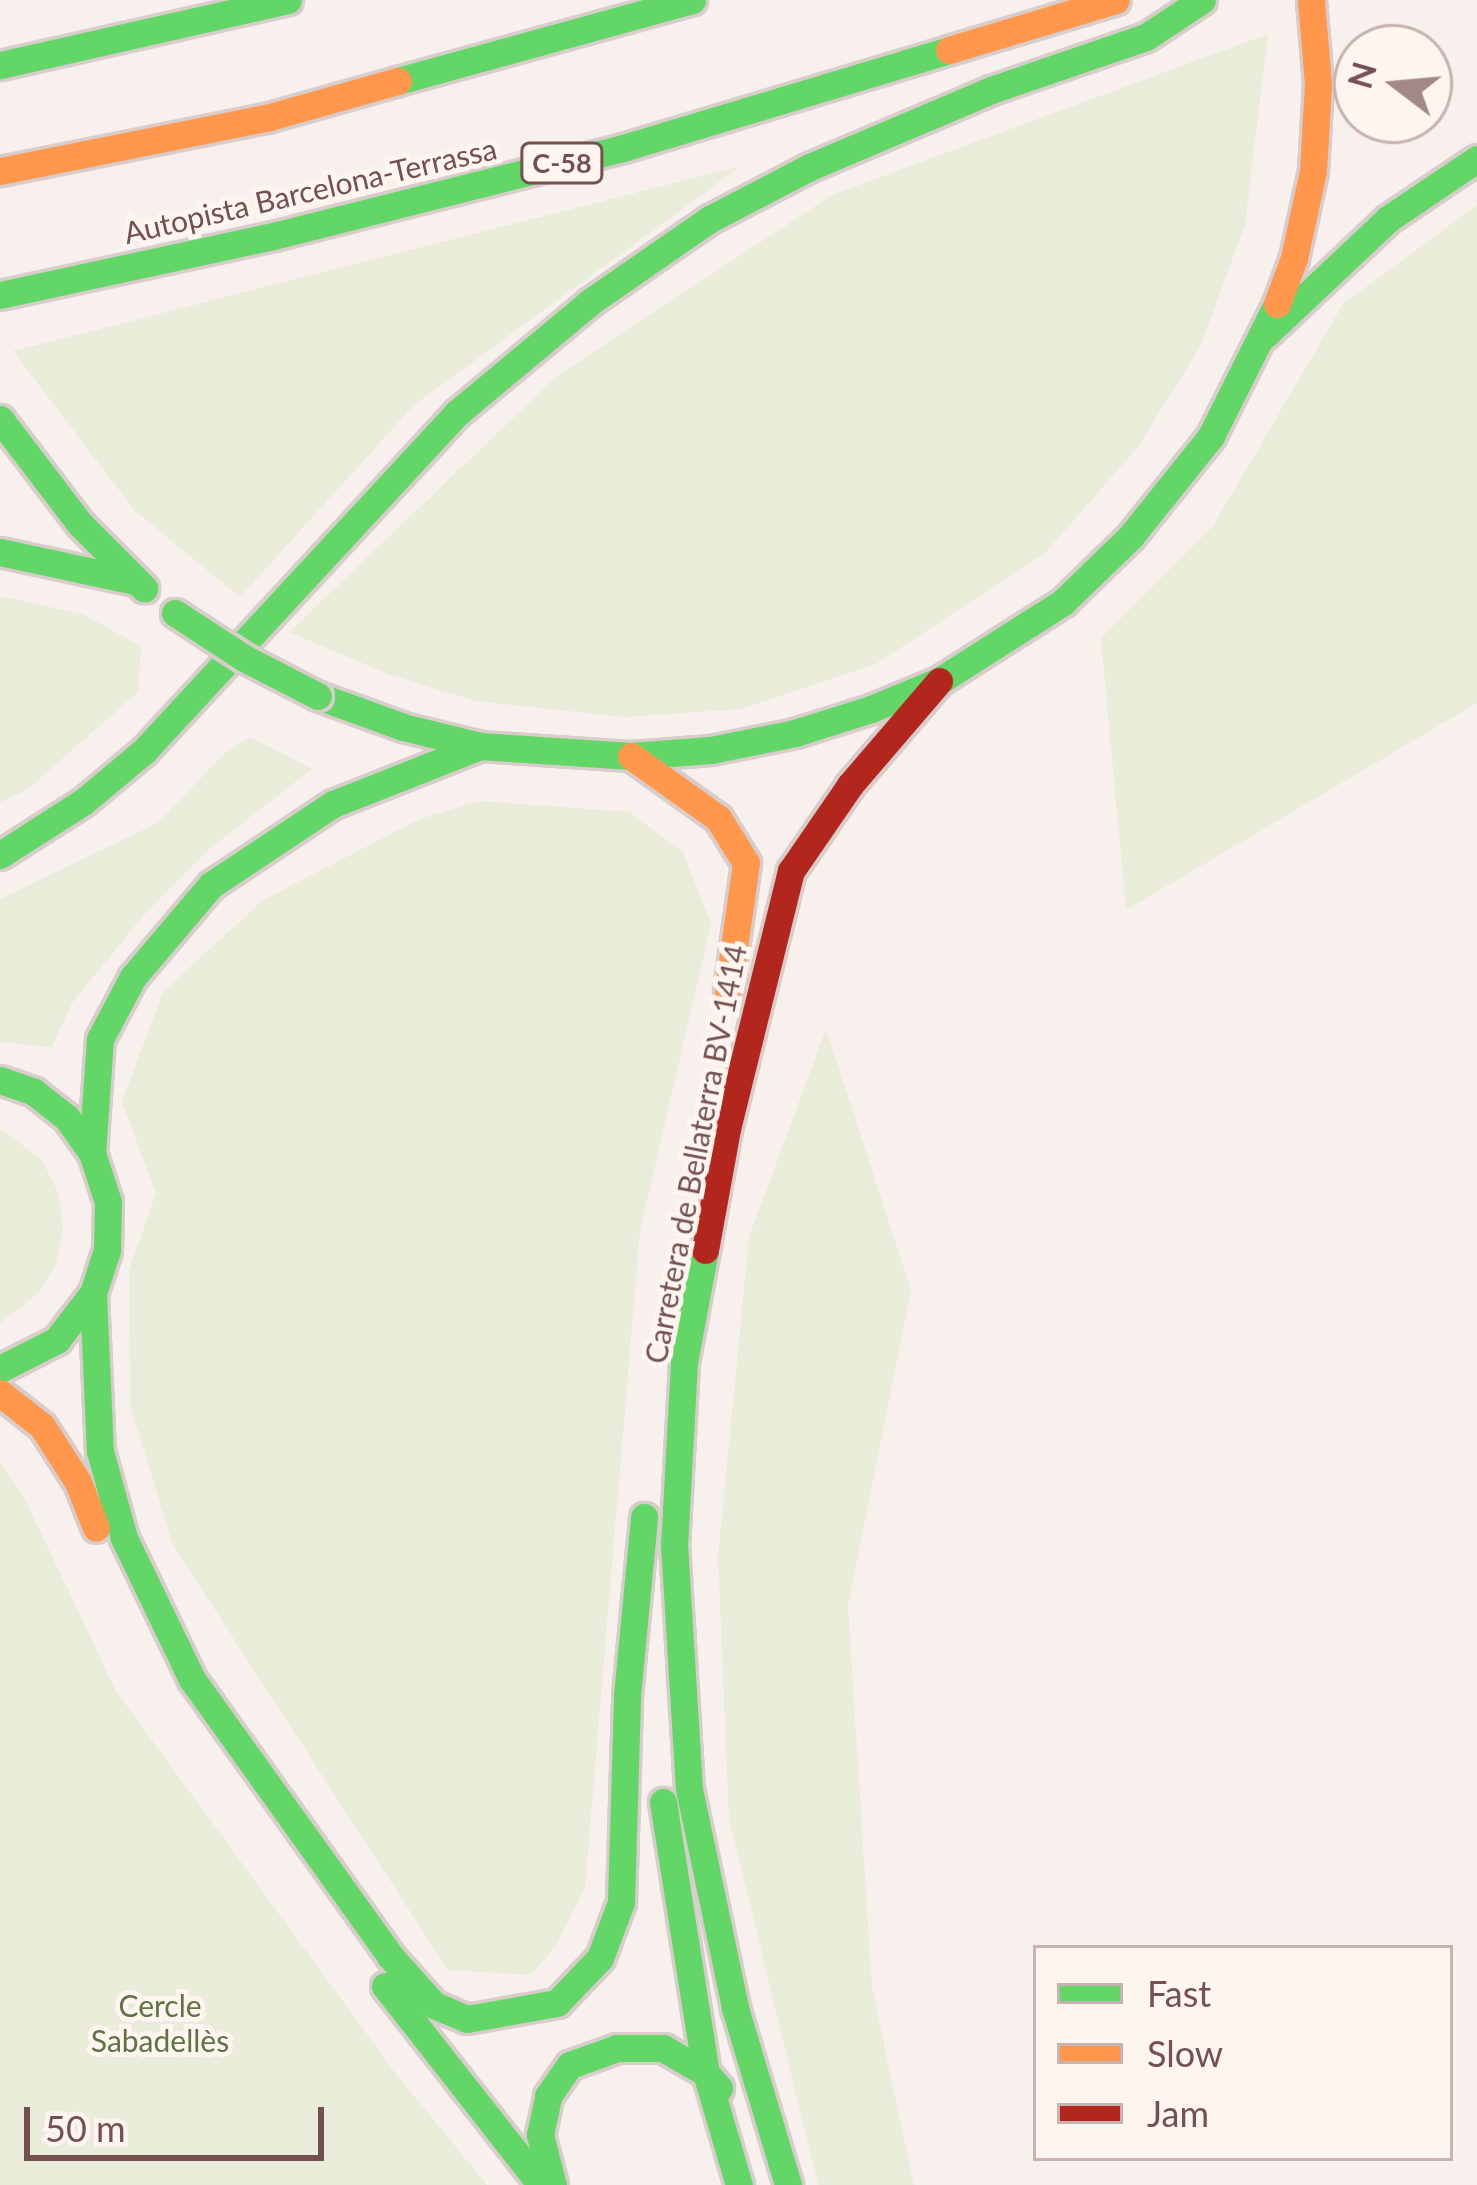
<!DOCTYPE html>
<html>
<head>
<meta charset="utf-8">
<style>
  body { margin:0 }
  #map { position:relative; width:1477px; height:2185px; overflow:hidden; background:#f7f0ed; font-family:Lato,sans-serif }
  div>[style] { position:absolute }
  .green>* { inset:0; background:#e9ecd9 }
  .roads { filter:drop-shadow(3px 0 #d8cdcb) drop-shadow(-3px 0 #d8cdcb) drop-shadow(0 3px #d8cdcb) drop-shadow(0 -3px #d8cdcb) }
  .fast>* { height:27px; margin:-13.5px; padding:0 13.5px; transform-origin:13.5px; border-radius:13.5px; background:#63d668 }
  .slow>* { height:27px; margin:-13.5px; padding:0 13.5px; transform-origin:13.5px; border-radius:13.5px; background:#ff974d }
  .jam>* { height:27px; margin:-13.5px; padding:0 13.5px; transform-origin:13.5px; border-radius:13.5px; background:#b3261e }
  .bridges { filter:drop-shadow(3px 0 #d8cdcb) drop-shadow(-3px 0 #d8cdcb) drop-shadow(0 3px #d8cdcb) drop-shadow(0 -3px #d8cdcb) }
  .fast-bridge>* { height:27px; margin:-13.5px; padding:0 13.5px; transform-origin:13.5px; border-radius:13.5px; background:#63d668 }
  span { translate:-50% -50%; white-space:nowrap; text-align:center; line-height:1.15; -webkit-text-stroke:10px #fef4f0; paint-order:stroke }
  .shield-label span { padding:3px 9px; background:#fef4f0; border:3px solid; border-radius:9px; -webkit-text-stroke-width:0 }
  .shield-label { font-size:27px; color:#74514e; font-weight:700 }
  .street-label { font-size:30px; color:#74514e }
  .park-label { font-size:30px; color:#5f7444 }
  .legend { position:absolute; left:1033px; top:1945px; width:420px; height:216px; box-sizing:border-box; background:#fef4f0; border:3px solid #c7b3af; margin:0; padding:15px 21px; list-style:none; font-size:36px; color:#74514e }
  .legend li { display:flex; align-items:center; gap:24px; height:60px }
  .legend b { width:60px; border:3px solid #c7b3af }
  .north { position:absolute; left:1333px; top:24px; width:120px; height:120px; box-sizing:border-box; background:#fef4f0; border:3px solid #c7b3af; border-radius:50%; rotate:286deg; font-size:33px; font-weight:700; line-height:48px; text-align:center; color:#74514e }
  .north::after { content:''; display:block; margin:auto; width:42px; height:54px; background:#a28986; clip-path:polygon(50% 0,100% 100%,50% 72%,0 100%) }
  .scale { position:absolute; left:24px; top:2107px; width:300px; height:54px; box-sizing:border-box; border:6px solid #74514e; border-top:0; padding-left:15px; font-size:36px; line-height:42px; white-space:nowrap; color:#74514e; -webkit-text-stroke:9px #fef4f0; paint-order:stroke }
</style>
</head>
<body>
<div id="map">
  <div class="green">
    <div style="clip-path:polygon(1268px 34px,1245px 225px,1200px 347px,1137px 448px,1046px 552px,876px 664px,741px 709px,624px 717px,475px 701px,388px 674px,289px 632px,556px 377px,832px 195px)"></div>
    <div style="clip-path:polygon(741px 166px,414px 405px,240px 597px,135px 511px,13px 351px)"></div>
    <div style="clip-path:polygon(1477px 205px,1477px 703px,1126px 910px,1101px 638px,1213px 526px,1343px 304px)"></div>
    <div style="clip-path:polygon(0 596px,82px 614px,141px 646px,138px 692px,27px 790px,0 802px)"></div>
    <div style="clip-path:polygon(250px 737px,312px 769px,208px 850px,143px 916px,72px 1003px,52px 1047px,0 1042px,0 899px,158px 823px,224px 754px)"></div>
    <div style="clip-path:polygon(480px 801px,629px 812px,683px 852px,711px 924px,640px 1231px,585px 1888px,555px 1947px,531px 1975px,448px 1970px,173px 1545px,130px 1405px,129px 1270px,156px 1193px,122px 1102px,163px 992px,263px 900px,420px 819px)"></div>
    <div style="clip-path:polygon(826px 1029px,911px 1290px,848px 1605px,872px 1988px,914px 2185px,818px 2185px,729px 1818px,718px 1557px,749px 1237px)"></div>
    <div style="clip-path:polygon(0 1128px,42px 1160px,58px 1192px,63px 1227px,57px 1262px,39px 1293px,0 1323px)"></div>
    <div style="clip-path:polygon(0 1462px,23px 1495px,116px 1691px,396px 2074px,487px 2185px,0 2185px)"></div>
  </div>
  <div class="roads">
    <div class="fast">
      <div style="left:0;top:65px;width:295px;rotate:-12.7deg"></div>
      <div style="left:398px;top:81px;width:305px;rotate:-15.4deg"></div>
      <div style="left:0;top:295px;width:279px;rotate:-12.2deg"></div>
      <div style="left:273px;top:236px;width:361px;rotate:-14.1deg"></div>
      <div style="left:623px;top:148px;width:340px;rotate:-16.7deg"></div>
      <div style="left:1265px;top:335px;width:169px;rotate:-43.3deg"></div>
      <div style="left:1388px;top:219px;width:107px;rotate:-34deg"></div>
      <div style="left:0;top:419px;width:132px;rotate:52.7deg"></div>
      <div style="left:80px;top:524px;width:91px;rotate:45deg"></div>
      <div style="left:0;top:552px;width:138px;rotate:12.1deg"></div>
      <div style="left:318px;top:696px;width:90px;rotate:20deg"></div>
      <div style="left:403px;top:727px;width:79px;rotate:13.9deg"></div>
      <div style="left:480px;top:746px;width:151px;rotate:3.8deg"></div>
      <div style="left:631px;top:756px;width:80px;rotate:-4.3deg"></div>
      <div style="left:711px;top:750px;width:86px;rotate:-11.4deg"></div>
      <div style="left:795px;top:733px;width:80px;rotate:-17.5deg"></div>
      <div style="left:871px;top:709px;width:74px;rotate:-22.4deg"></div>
      <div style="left:939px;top:681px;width:147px;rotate:-32.5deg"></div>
      <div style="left:1063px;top:602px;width:95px;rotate:-44.1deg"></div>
      <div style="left:1131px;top:536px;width:128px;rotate:-51.3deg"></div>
      <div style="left:1211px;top:436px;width:148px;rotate:-63.4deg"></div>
      <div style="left:0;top:855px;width:98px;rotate:-32.6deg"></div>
      <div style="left:83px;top:802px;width:80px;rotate:-39.9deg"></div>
      <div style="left:144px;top:751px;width:461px;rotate:-47.2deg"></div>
      <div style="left:457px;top:413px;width:173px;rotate:-39.8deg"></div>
      <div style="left:590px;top:302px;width:146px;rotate:-34.7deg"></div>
      <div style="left:710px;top:219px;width:113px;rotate:-27.5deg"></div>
      <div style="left:810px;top:167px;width:197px;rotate:-23deg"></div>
      <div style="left:991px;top:90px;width:164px;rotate:-18.9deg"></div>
      <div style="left:1146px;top:37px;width:67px;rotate:-33.5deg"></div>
      <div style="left:0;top:1080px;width:36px;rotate:19deg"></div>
      <div style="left:34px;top:1092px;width:42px;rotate:38.2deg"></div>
      <div style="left:67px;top:1118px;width:43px;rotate:54.5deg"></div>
      <div style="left:92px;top:1153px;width:52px;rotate:71.9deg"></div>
      <div style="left:108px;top:1202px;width:48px;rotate:91.2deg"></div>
      <div style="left:107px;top:1250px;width:45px;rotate:108deg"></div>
      <div style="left:93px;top:1293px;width:59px;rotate:127.5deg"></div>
      <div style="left:57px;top:1340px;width:64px;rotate:153deg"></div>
      <div style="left:92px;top:1153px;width:114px;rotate:-86deg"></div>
      <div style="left:100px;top:1039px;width:70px;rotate:-62deg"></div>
      <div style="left:133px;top:977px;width:121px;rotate:-49.7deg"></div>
      <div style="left:211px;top:885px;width:146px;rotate:-33.6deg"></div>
      <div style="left:333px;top:804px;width:158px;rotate:-21.5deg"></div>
      <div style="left:705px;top:1250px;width:114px;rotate:100.6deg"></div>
      <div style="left:684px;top:1362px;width:182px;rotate:93.1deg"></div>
      <div style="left:674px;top:1544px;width:245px;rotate:86.5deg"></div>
      <div style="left:689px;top:1789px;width:224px;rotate:78.1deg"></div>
      <div style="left:735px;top:2008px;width:185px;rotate:73.3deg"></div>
      <div style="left:93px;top:1293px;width:158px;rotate:87.5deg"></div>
      <div style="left:100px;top:1451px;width:90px;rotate:74.6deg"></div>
      <div style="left:124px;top:1538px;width:157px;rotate:64.3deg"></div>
      <div style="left:192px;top:1679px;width:340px;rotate:54.4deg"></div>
      <div style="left:390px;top:1956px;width:66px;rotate:48.1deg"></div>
      <div style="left:434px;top:2005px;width:36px;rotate:23deg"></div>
      <div style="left:467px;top:2019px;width:91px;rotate:-10.1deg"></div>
      <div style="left:557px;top:2003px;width:62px;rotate:-46.3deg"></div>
      <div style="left:600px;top:1958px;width:60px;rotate:-69.4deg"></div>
      <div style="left:621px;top:1902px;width:207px;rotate:-88.3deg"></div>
      <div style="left:627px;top:1695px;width:179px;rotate:-84.5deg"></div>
      <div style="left:663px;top:1802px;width:274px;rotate:81deg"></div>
      <div style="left:706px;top:2073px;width:117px;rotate:73.6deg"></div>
      <div style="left:385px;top:1986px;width:253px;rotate:51.9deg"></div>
      <div style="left:553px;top:2185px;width:52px;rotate:-104.6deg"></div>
      <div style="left:540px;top:2135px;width:40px;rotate:-78deg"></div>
      <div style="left:548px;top:2096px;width:38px;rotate:-55deg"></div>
      <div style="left:570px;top:2065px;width:50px;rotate:-19.9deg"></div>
      <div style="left:617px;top:2048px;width:46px"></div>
      <div style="left:663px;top:2048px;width:50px;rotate:30.2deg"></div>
      <div style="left:706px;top:2073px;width:20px;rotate:49deg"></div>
    </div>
    <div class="slow">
      <div style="left:949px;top:50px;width:174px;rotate:-16.7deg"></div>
      <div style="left:0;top:171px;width:271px;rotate:-11.3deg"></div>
      <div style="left:266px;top:118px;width:137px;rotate:-15.7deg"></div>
      <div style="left:1277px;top:304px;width:49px;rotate:-69.7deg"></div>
      <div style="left:1294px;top:258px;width:89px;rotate:-77.7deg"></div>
      <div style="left:1313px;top:171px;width:87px;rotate:-86.7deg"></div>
      <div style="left:1318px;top:84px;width:84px;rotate:-94.8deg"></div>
      <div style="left:631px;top:756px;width:107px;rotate:35.5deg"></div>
      <div style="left:718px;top:818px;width:53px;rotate:58.1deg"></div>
      <div style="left:746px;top:863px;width:128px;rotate:98.1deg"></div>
      <div style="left:0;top:1393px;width:53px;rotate:38.2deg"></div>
      <div style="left:42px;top:1426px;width:67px;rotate:57.3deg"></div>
      <div style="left:78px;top:1482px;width:49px;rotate:68.6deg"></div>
    </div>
    <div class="jam">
      <div style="left:705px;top:1250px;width:123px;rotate:-79.7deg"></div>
      <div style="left:727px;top:1129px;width:266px;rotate:-76.1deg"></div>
      <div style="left:791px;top:871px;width:104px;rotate:-55.5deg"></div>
      <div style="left:850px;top:785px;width:137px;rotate:-49.4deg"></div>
    </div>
  </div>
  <div class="bridges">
    <div class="fast-bridge">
      <div style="left:175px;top:613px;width:82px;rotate:33.1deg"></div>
      <div style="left:244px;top:658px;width:83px;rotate:27.2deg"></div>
    </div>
  </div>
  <div class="shield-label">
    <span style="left:562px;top:163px">C-58</span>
  </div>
  <div class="street-label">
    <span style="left:310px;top:190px;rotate:-13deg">Autopista Barcelona-Terrassa</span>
    <span style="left:695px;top:1154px;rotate:-79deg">Carretera de Bellaterra BV-1414</span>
  </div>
  <div class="park-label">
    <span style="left:160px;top:2022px">Cercle<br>Sabadellès</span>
  </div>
  <ul class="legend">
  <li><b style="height:15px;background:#63d668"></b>Fast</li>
  <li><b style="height:15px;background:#ff974d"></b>Slow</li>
  <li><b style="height:15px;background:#b3261e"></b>Jam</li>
  </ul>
  <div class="north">N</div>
  <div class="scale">50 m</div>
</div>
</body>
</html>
